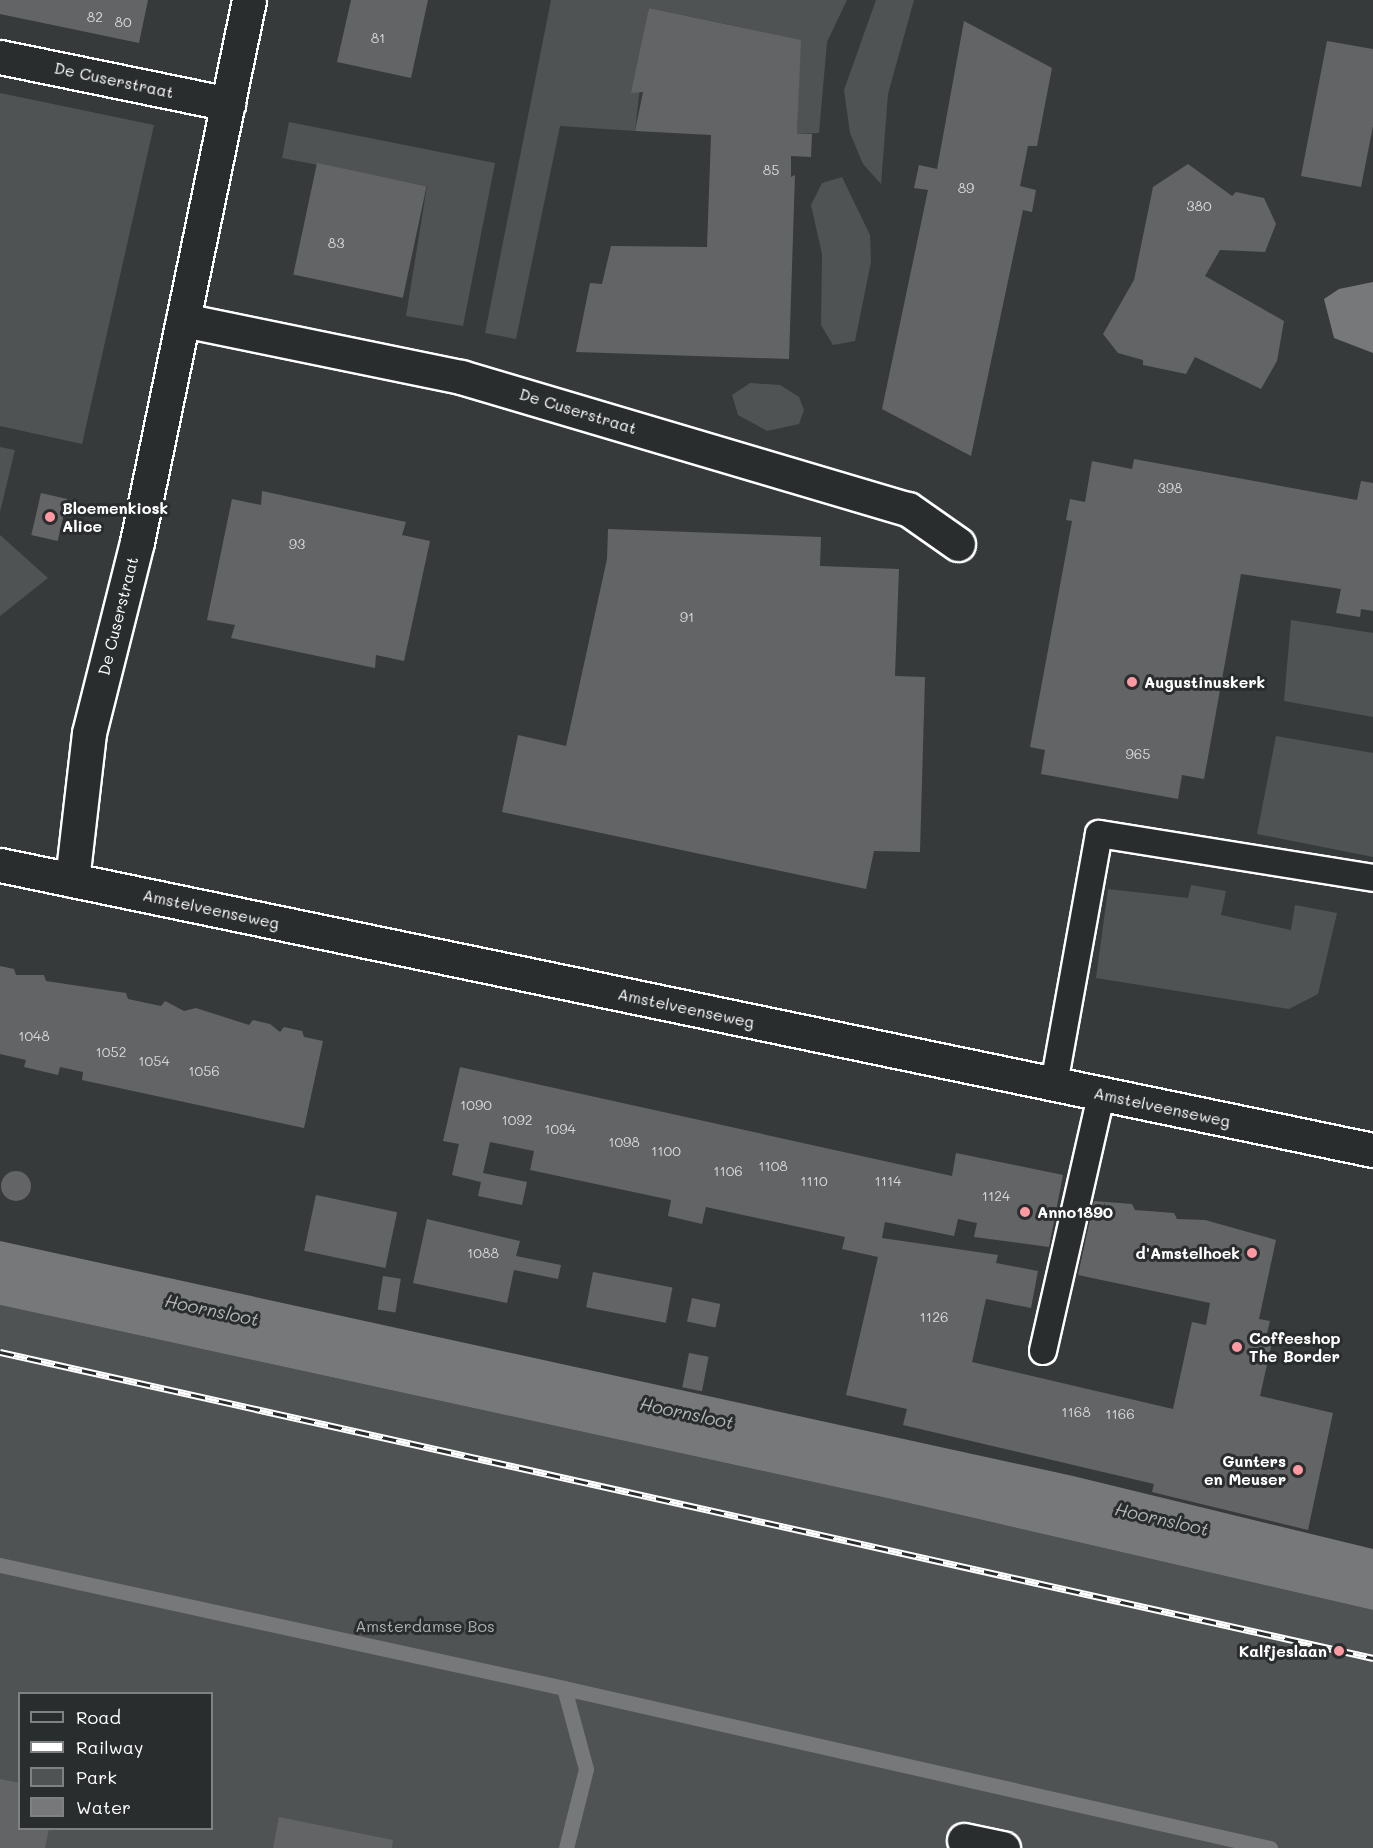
<!DOCTYPE html>
<html>
<head>
<meta charset="utf-8">
<style>
  body { margin:0 }
  #map { position:relative; width:1373px; height:1848px; overflow:hidden; background:#373a3b; font-family:Mali,sans-serif }
  div>[style] { position:absolute }
  .green>* { inset:0; background:#505354 }
  .water>* { inset:0; background:#767879 }
  .stream>* { height:15px; margin:-7.5px; padding:0 7.5px; transform-origin:7.5px; border-radius:7.5px; background:#767879 }
  .building>* { inset:0; background:#636465; transform-origin:0 0 }
  .round { border-radius:50% }
  .roads { filter:drop-shadow(2px 0 #fff) drop-shadow(-2px 0 #fff) drop-shadow(0 2px #fff) drop-shadow(0 -2px #fff) }
  .lane>* { height:26px; margin:-13px; padding:0 13px; transform-origin:13px; border-radius:13px; background:#2a2d2e }
  .street>* { height:33px; margin:-16.5px; padding:0 16.5px; transform-origin:16.5px; border-radius:16.5px; background:#2a2d2e }
  .secondary>* { height:33px; margin:-16.5px; padding:0 16.5px; transform-origin:16.5px; border-radius:16.5px; background:#2a2d2e }
  .rail>* { height:7px; margin-top:-3.5px; transform-origin:0; background:repeating-linear-gradient(90deg,#2a2d2e 0 14px,#fff 0 28px); box-sizing:border-box; border-block:2px solid #fff }
  .dots>* { width:16px; height:16px; translate:-50% -50%; box-sizing:border-box; border:3px solid #2a2d2e; border-radius:50% }
  span { translate:-50% -50%; white-space:nowrap; text-align:center; line-height:1.15; -webkit-text-stroke:6px #2a2d2e; paint-order:stroke }
  .number-label { font-size:14px; color:#d8d8d8 }
  .number-label span { -webkit-text-stroke-width:0 }
  .street-label { font-size:16px; color:#fff }
  .poi-label { font-size:16px; color:#fff; font-weight:700 }
  .left { translate:0 -50%; text-align:left }
  .right { translate:-100% -50%; text-align:right }
  .park-label { font-size:16px; color:#b0b2b2 }
  .water-label { font-size:18px; color:#b4b5b5; font-style:italic }
  .legend { position:absolute; left:18px; top:1692px; width:195px; height:138px; box-sizing:border-box; background:#2a2d2e; border:2px solid #7f8182; margin:0; padding:8px 10px; list-style:none; font-size:18px; color:#fff }
  .legend li { display:flex; align-items:center; gap:12px; height:30px }
  .legend b { width:30px; border:2px solid #7f8182 }
</style>
</head>
<body>
<div id="map">
  <div class="green">
    <div style="clip-path:polygon(551px 0,847px 0,827px 42px,819px 133px,797px 134px,800px 40px,649px 8px,635px 131px,560px 126px,516px 339px,485px 333px)"></div>
    <div style="clip-path:polygon(876px 0,914px 0,888px 94px,881px 184px,863px 164px,850px 133px,844px 90px)"></div>
    <div style="clip-path:polygon(0 93px,154px 125px,82px 444px,0 426px)"></div>
    <div style="clip-path:polygon(289px 122px,495px 163px,463px 326px,406px 316px,427px 186px,282px 158px)"></div>
    <div style="clip-path:polygon(842px 177px,870px 235px,871px 262px,855px 341px,833px 345px,821px 325px,822px 254px,811px 205px,822px 183px)"></div>
    <div style="clip-path:polygon(750px 383px,780px 385px,799px 397px,804px 410px,799px 424px,767px 431px,738px 415px,732px 395px)"></div>
    <div style="clip-path:polygon(0 447px,15px 450px,0 512px)"></div>
    <div style="clip-path:polygon(0 535px,48px 578px,0 616px)"></div>
    <div style="clip-path:polygon(1291px 620px,1373px 633px,1373px 717px,1284px 701px)"></div>
    <div style="clip-path:polygon(1276px 736px,1373px 753px,1373px 857px,1257px 834px)"></div>
    <div style="clip-path:polygon(1191px 885px,1226px 891px,1221px 915px,1291px 930px,1295px 905px,1337px 913px,1318px 994px,1289px 1009px,1096px 978px,1108px 889px,1188px 898px)"></div>
    <div style="clip-path:polygon(evenodd,0 1305px,896px 1500px,1373px 1610px,1373px 1848px,0 1848px,0 1305px,20px 1694px,212px 1694px,212px 1828px,20px 1828px,20px 1694px)"></div>
  </div>
  <div class="water">
    <div style="clip-path:polygon(1373px 282px,1373px 353px,1334px 338px,1324px 299px,1339px 289px)"></div>
    <div style="clip-path:polygon(0 1241px,1073px 1476px,1373px 1549px,1373px 1610px,896px 1500px,0 1305px)"></div>
  </div>
  <div class="stream">
    <div style="left:0;top:1565px;width:577px;rotate:12.3deg"></div>
    <div style="left:564px;top:1688px;width:84px;rotate:74.8deg"></div>
    <div style="left:586px;top:1769px;width:81px;rotate:104.2deg"></div>
    <div style="left:564px;top:1688px;width:724px;rotate:12.77deg"></div>
  </div>
  <div class="building">
    <div style="clip-path:polygon(0 0,148px 0,139px 43px,0 14px)"></div>
    <div style="clip-path:polygon(351px 0,428px 0,411px 78px,337px 62px)"></div>
    <div style="clip-path:polygon(649px 8px,801px 40px,797px 134px,812px 134px,811px 157px,791px 156px,791px 177px,795px 175px,789px 359px,576px 352px,590px 283px,602px 284px,611px 246px,707px 247px,711px 135px,635px 131px,643px 92px,631px 93px)"></div>
    <div style="clip-path:polygon(964px 21px,1052px 68px,1037px 146px,1028px 146px,1020px 186px,1036px 190px,1032px 212px,1023px 210px,971px 456px,882px 409px,928px 190px,914px 188px,919px 165px,937px 169px)"></div>
    <div style="clip-path:polygon(1327px 41px,1373px 49px,1373px 126px,1361px 187px,1301px 176px)"></div>
    <div style="left:317px;top:163px;width:112px;height:114px;rotate:12deg"></div>
    <div style="clip-path:polygon(1188px 164px,1232px 196px,1236px 192px,1264px 198px,1276px 224px,1265px 252px,1220px 250px,1205px 276px,1284px 321px,1277px 361px,1261px 389px,1195px 357px,1186px 374px,1143px 365px,1143px 360px,1118px 353px,1103px 334px,1134px 280px,1153px 187px)"></div>
    <div style="clip-path:polygon(1134px 459px,1357px 500px,1361px 481px,1373px 483px,1373px 611px,1361px 609px,1360px 617px,1336px 613px,1341px 589px,1241px 574px,1204px 779px,1182px 775px,1178px 799px,1041px 774px,1045px 750px,1030px 747px,1072px 521px,1066px 520px,1070px 499px,1085px 502px,1092px 461px,1132px 469px)"></div>
    <div style="clip-path:polygon(262px 491px,406px 522px,402px 535px,430px 541px,404px 661px,376px 655px,375px 668px,231px 638px,235px 625px,207px 620px,232px 499px,261px 505px)"></div>
    <div style="left:41px;top:493px;width:27px;height:43px;rotate:13deg"></div>
    <div style="clip-path:polygon(608px 529px,821px 537px,820px 566px,899px 569px,895px 676px,925px 677px,920px 852px,874px 851px,866px 889px,502px 812px,518px 735px,566px 746px,607px 559px)"></div>
    <div style="clip-path:polygon(0 966px,14px 969px,16px 975px,44px 975px,46px 981px,126px 993px,128px 999px,161px 1006px,165px 1001px,184px 1011px,196px 1008px,249px 1025px,253px 1020px,270px 1024px,280px 1032px,284px 1027px,302px 1031px,304px 1037px,323px 1041px,304px 1128px,82px 1080px,83px 1072px,60px 1067px,58px 1075px,24px 1067px,26px 1060px,0 1054px)"></div>
    <div style="clip-path:polygon(460px 1067px,952px 1176px,956px 1153px,1063px 1175px,1049px 1247px,974px 1237px,977px 1223px,958px 1219px,954px 1236px,885px 1222px,882px 1238px,998px 1255px,996px 1263px,1038px 1271px,1031px 1308px,986px 1299px,972px 1362px,1173px 1409px,1192px 1322px,1206px 1325px,1210px 1303px,1078px 1275px,1094px 1201px,1132px 1204px,1135px 1210px,1174px 1213px,1177px 1219px,1205px 1220px,1276px 1240px,1259px 1319px,1270px 1321px,1266px 1337px,1273px 1338px,1260px 1396px,1333px 1413px,1308px 1530px,1152px 1492px,1154px 1484px,903px 1425px,907px 1409px,846px 1395px,878px 1257px,842px 1249px,845px 1237px,706px 1207px,702px 1224px,668px 1216px,671px 1200px,530px 1170px,534px 1151px,490px 1142px,483px 1173px,527px 1182px,522px 1205px,478px 1196px,481px 1182px,452px 1175px,459px 1144px,443px 1141px)"></div>
    <div class="round" style="left:1px;top:1171px;width:30px;height:30px"></div>
    <div style="left:316px;top:1195px;width:83px;height:57px;rotate:12deg"></div>
    <div style="clip-path:polygon(427px 1219px,520px 1241px,516px 1256px,561px 1265px,558px 1279px,514px 1270px,507px 1303px,413px 1283px)"></div>
    <div style="left:593px;top:1272px;width:81px;height:36px;rotate:11deg"></div>
    <div style="left:383px;top:1276px;width:18px;height:34px;rotate:9deg"></div>
    <div style="left:692px;top:1298px;width:29px;height:24px;rotate:12deg"></div>
    <div style="left:689px;top:1353px;width:20px;height:35px;rotate:11deg"></div>
    <div style="clip-path:polygon(0 1779px,20px 1783px,20px 1828px,49px 1828px,45px 1848px,0 1848px)"></div>
    <div style="clip-path:polygon(279px 1817px,393px 1840px,392px 1848px,273px 1848px)"></div>
  </div>
  <div class="roads">
    <div class="lane">
      <div style="left:1054px;top:1084px;width:254px;rotate:-79.8deg"></div>
      <div style="left:1099px;top:834px;width:278px;rotate:9.1deg"></div>
      <div style="left:1043px;top:1351px;width:262px;rotate:-77.2deg"></div>
    </div>
    <div class="street">
      <div style="left:0;top:57px;width:233px;rotate:11.6deg"></div>
      <div style="left:183px;top:320px;width:284px;rotate:11.6deg"></div>
      <div style="left:461px;top:377px;width:466px;rotate:16.5deg"></div>
      <div style="left:908px;top:509px;width:61px;rotate:35deg"></div>
      <div style="left:964px;top:1840px;width:40px;rotate:12deg"></div>
    </div>
    <div class="secondary">
      <div style="left:0;top:865px;width:1402px;rotate:11.73deg"></div>
      <div style="left:72px;top:880px;width:148px;rotate:-83.4deg"></div>
      <div style="left:89px;top:733px;width:197px;rotate:-75.9deg"></div>
      <div style="left:137px;top:542px;width:553px;rotate:-78.32deg"></div>
    </div>
  </div>
  <div class="rail">
    <div style="left:0;top:1352px;width:1407px;rotate:12.56deg"></div>
  </div>
  <div class="dots">
    <div style="left:50px;top:517px;background:#ff9aa2"></div>
    <div style="left:1132px;top:682px;background:#ff9aa2"></div>
    <div style="left:1025px;top:1212px;background:#ff9aa2"></div>
    <div style="left:1252px;top:1253px;background:#ff9aa2"></div>
    <div style="left:1237px;top:1347px;background:#ff9aa2"></div>
    <div style="left:1298px;top:1470px;background:#ff9aa2"></div>
    <div style="left:1339px;top:1651px;background:#ff9aa2"></div>
  </div>
  <div class="number-label">
    <span style="left:95px;top:17px">82</span>
    <span style="left:123px;top:22px">80</span>
    <span style="left:378px;top:38px">81</span>
    <span style="left:771px;top:170px">85</span>
    <span style="left:966px;top:188px">89</span>
    <span style="left:1199px;top:206px">380</span>
    <span style="left:336px;top:243px">83</span>
    <span style="left:1170px;top:488px">398</span>
    <span style="left:297px;top:544px">93</span>
    <span style="left:687px;top:617px">91</span>
    <span style="left:1138px;top:754px">965</span>
    <span style="left:34px;top:1036px">1048</span>
    <span style="left:111px;top:1052px">1052</span>
    <span style="left:154px;top:1061px">1054</span>
    <span style="left:204px;top:1071px">1056</span>
    <span style="left:476px;top:1105px">1090</span>
    <span style="left:517px;top:1120px">1092</span>
    <span style="left:560px;top:1129px">1094</span>
    <span style="left:624px;top:1142px">1098</span>
    <span style="left:666px;top:1151px">1100</span>
    <span style="left:773px;top:1166px">1108</span>
    <span style="left:728px;top:1171px">1106</span>
    <span style="left:814px;top:1181px">1110</span>
    <span style="left:888px;top:1181px">1114</span>
    <span style="left:996px;top:1196px">1124</span>
    <span style="left:483px;top:1253px">1088</span>
    <span style="left:934px;top:1317px">1126</span>
    <span style="left:1076px;top:1412px">1168</span>
    <span style="left:1120px;top:1414px">1166</span>
  </div>
  <div class="street-label">
    <span style="left:114px;top:80px;rotate:12deg">De Cuserstraat</span>
    <span style="left:578px;top:411px;rotate:17deg">De Cuserstraat</span>
    <span style="left:118px;top:616px;rotate:-76deg">De Cuserstraat</span>
    <span style="left:211px;top:909px;rotate:12deg">Amstelveenseweg</span>
    <span style="left:686px;top:1008px;rotate:12deg">Amstelveenseweg</span>
    <span style="left:1162px;top:1107px;rotate:12deg">Amstelveenseweg</span>
  </div>
  <div class="poi-label">
    <span class="left" style="left:62px;top:517px">Bloemenkiosk<br>Alice</span>
    <span class="left" style="left:1144px;top:682px">Augustinuskerk</span>
    <span class="left" style="left:1037px;top:1212px">Anno1890</span>
    <span class="right" style="left:1240px;top:1253px">d'Amstelhoek</span>
    <span class="left" style="left:1249px;top:1347px">Coffeeshop<br>The Border</span>
    <span class="right" style="left:1286px;top:1470px">Gunters<br>en Meuser</span>
    <span class="right" style="left:1327px;top:1651px">Kalfjeslaan</span>
  </div>
  <div class="park-label">
    <span style="left:425px;top:1626px">Amsterdamse Bos</span>
  </div>
  <div class="water-label">
    <span style="left:212px;top:1310px;rotate:12deg">Hoornsloot</span>
    <span style="left:687px;top:1413px;rotate:12deg">Hoornsloot</span>
    <span style="left:1162px;top:1519px;rotate:13deg">Hoornsloot</span>
  </div>
  <ul class="legend">
  <li><b style="height:8px;background:#2a2d2e"></b>Road</li>
  <li><b style="height:8px;background:#fff"></b>Railway</li>
  <li><b style="height:16px;background:#505354"></b>Park</li>
  <li><b style="height:16px;background:#767879"></b>Water</li>
  </ul>
</div>
</body>
</html>
